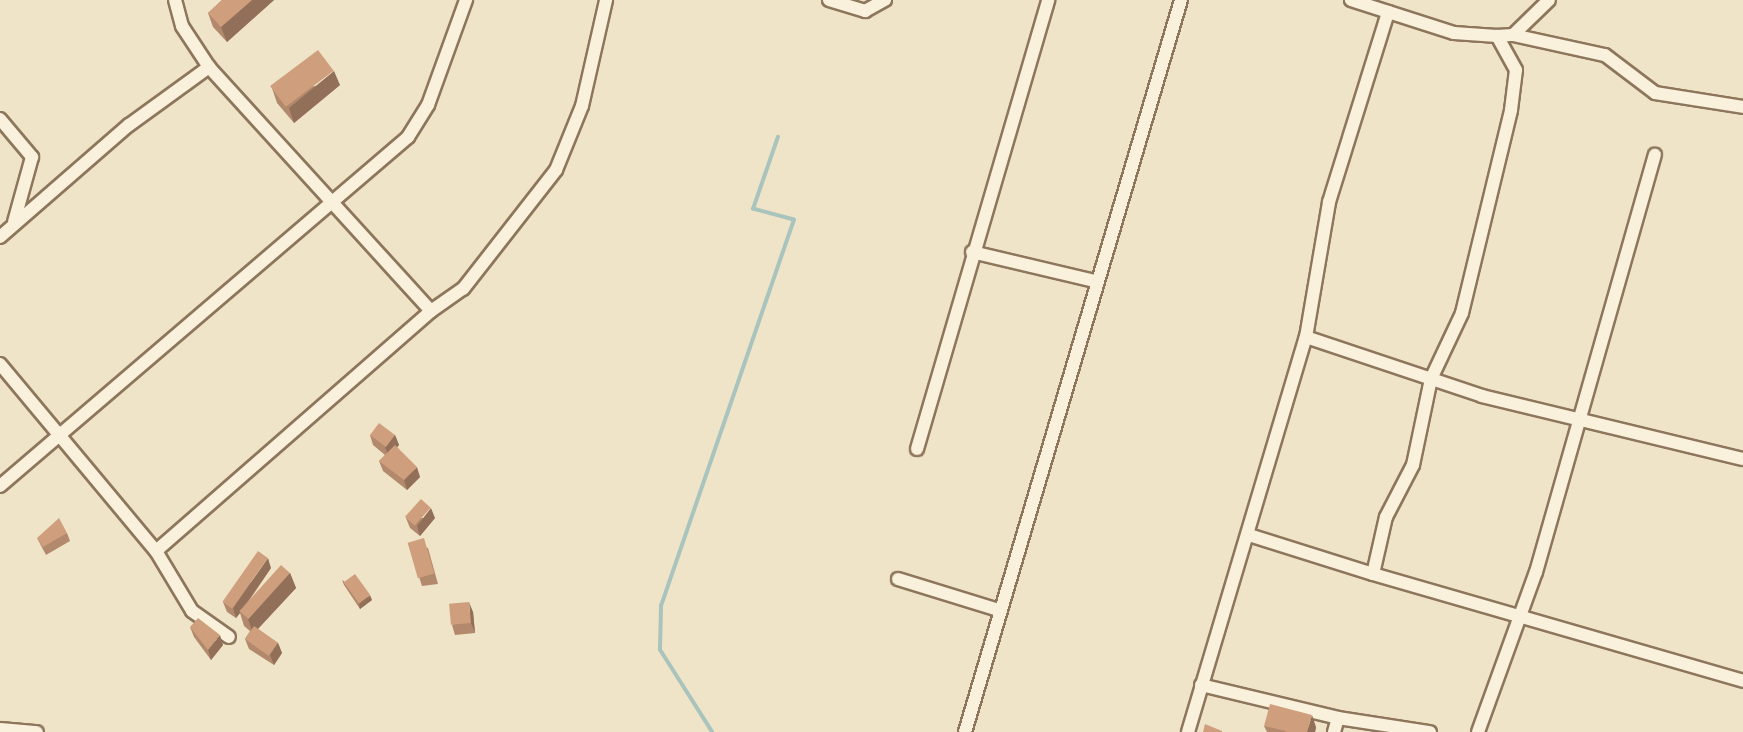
<!DOCTYPE html>
<html>
<head>
<meta charset="utf-8">
<style>
  body { margin:0 }
  #map { position:relative; width:1743px; height:732px; overflow:hidden; background:#f0e4c8; font-family:Merriweather,serif }
  div>[style] { position:absolute }
  .stream>* { height:3.5px; margin:-1.75px; padding:0 1.75px; transform-origin:1.75px; border-radius:1.75px; background:#a9c4bc }
  .roads { filter:drop-shadow(2px 0 #8d765c) drop-shadow(-2px 0 #8d765c) drop-shadow(0 2px #8d765c) drop-shadow(0 -2px #8d765c) }
  .minor>* { height:12px; margin:-6px; padding:0 6px; transform-origin:6px; border-radius:6px; background:#faf1dc }
  .wall>* { inset:0; background:#b2896c }
  .shaded-wall>* { inset:0; background:#916f58 }
  .building>* { inset:0; background:#cf9f7d; transform-origin:0 0 }
  span { translate:-50% -50%; white-space:nowrap; text-align:center; line-height:1.15; -webkit-text-stroke:6px #f7eed8; paint-order:stroke }
</style>
</head>
<body>
<div id="map">
  <div class="stream">
    <div style="left:712px;top:732px;width:97px;rotate:-122.4deg"></div>
    <div style="left:660px;top:650px;width:44px;rotate:-88.7deg"></div>
    <div style="left:661px;top:606px;width:408px;rotate:-71deg"></div>
    <div style="left:794px;top:220px;width:42px;rotate:-165deg"></div>
    <div style="left:753px;top:209px;width:76px;rotate:-70.9deg"></div>
  </div>
  <div class="roads">
    <div class="minor">
      <div style="left:829px;top:0;width:38px;rotate:17deg"></div>
      <div style="left:865px;top:11px;width:23px;rotate:-29deg"></div>
      <div style="left:1351px;top:0;width:108px;rotate:17.8deg"></div>
      <div style="left:1454px;top:33px;width:43px;rotate:4deg"></div>
      <div style="left:1497px;top:36px;width:16px;rotate:-4deg"></div>
      <div style="left:1513px;top:35px;width:50px;rotate:-44.2deg"></div>
      <div style="left:1513px;top:35px;width:94px;rotate:12.3deg"></div>
      <div style="left:1605px;top:55px;width:63px;rotate:37.2deg"></div>
      <div style="left:1655px;top:93px;width:89px;rotate:9deg"></div>
      <div style="left:0;top:119px;width:50px;rotate:49.9deg"></div>
      <div style="left:32px;top:157px;width:67px;rotate:105.5deg"></div>
      <div style="left:0;top:237px;width:171px;rotate:-41deg"></div>
      <div style="left:129px;top:125px;width:99px;rotate:-35.9deg"></div>
      <div style="left:972px;top:252px;width:126px;rotate:13.3deg"></div>
      <div style="left:431px;top:311px;width:39px;rotate:-35deg"></div>
      <div style="left:463px;top:289px;width:151px;rotate:-52deg"></div>
      <div style="left:556px;top:170px;width:69px;rotate:-67.9deg"></div>
      <div style="left:582px;top:106px;width:109px;rotate:-77.2deg"></div>
      <div style="left:1306px;top:337px;width:186px;rotate:18.5deg"></div>
      <div style="left:1482px;top:396px;width:268px;rotate:13.6deg"></div>
      <div style="left:0;top:364px;width:244px;rotate:50.2deg"></div>
      <div style="left:156px;top:551px;width:70px;rotate:59deg"></div>
      <div style="left:192px;top:611px;width:45px;rotate:35.1deg"></div>
      <div style="left:917px;top:449px;width:468px;rotate:-73.7deg"></div>
      <div style="left:0;top:486px;width:537px;rotate:-40.54deg"></div>
      <div style="left:408px;top:137px;width:38px;rotate:-58deg"></div>
      <div style="left:428px;top:105px;width:112px;rotate:-70.1deg"></div>
      <div style="left:1249px;top:535px;width:130px;rotate:17.5deg"></div>
      <div style="left:1373px;top:574px;width:58px;rotate:-77.2deg"></div>
      <div style="left:1386px;top:517px;width:59px;rotate:-62.6deg"></div>
      <div style="left:1413px;top:465px;width:88px;rotate:-78.2deg"></div>
      <div style="left:1431px;top:379px;width:73px;rotate:-64.8deg"></div>
      <div style="left:1462px;top:313px;width:209px;rotate:-76.4deg"></div>
      <div style="left:1511px;top:110px;width:40px;rotate:-82.9deg"></div>
      <div style="left:1516px;top:70px;width:39px;rotate:-119deg"></div>
      <div style="left:156px;top:551px;width:365px;rotate:-41.1deg"></div>
      <div style="left:431px;top:311px;width:330px;rotate:-132.3deg"></div>
      <div style="left:209px;top:67px;width:49px;rotate:-123.4deg"></div>
      <div style="left:182px;top:26px;width:27px;rotate:-105deg"></div>
      <div style="left:1373px;top:574px;width:385px;rotate:16.1deg"></div>
      <div style="left:898px;top:579px;width:106px;rotate:17.1deg"></div>
      <div style="left:1201px;top:685px;width:141px;rotate:13.5deg"></div>
      <div style="left:1338px;top:718px;width:15px;rotate:106deg"></div>
      <div style="left:1338px;top:718px;width:93px;rotate:8.7deg"></div>
      <div style="left:0;top:729px;width:37px;rotate:5deg"></div>
      <div style="left:965px;top:732px;width:763px;rotate:-73.56deg"></div>
      <div style="left:1188px;top:732px;width:412px;rotate:-73.4deg"></div>
      <div style="left:1306px;top:337px;width:137px;rotate:-80.3deg"></div>
      <div style="left:1329px;top:202px;width:199px;rotate:-72.7deg"></div>
      <div style="left:1478px;top:732px;width:170px;rotate:-70.1deg"></div>
      <div style="left:1536px;top:572px;width:434px;rotate:-74.1deg"></div>
    </div>
  </div>
  <div class="wall">
    <div style="clip-path:polygon(222px 0,274px 0,227px 42px,213px 27px,208px 13px)"></div>
    <div style="clip-path:polygon(340px 85px,294px 123px,277px 103px,272px 88px)"></div>
    <div style="clip-path:polygon(370px 435px,395px 435px,399px 445px,397px 447px,420px 477px,407px 490px,383px 471px,379px 461px,385px 455px,373px 445px)"></div>
    <div style="clip-path:polygon(406px 518px,435px 518px,420px 536px,410px 528px)"></div>
    <div style="clip-path:polygon(67px 533px,70px 541px,46px 555px,37px 538px)"></div>
    <div style="clip-path:polygon(408px 543px,428px 548px,438px 584px,422px 586px)"></div>
    <div style="clip-path:polygon(271px 568px,249px 601px,290px 573px,296px 588px,258px 629px,278px 643px,282px 653px,274px 665px,249px 649px,245px 639px,250px 631px,244px 626px,240px 613px,236px 618px,227px 612px,223px 602px)"></div>
    <div style="clip-path:polygon(342px 580px,372px 600px,360px 609px,344px 585px)"></div>
    <div style="clip-path:polygon(473px 612px,475px 633px,455px 635px,452px 625px)"></div>
    <div style="clip-path:polygon(190px 627px,223px 645px,211px 660px,194px 637px)"></div>
    <div style="clip-path:polygon(1264px 726px,1316px 727px,1315px 732px,1267px 732px)"></div>
  </div>
  <div class="shaded-wall">
    <div style="clip-path:polygon(252px 0,274px 0,227px 42px,221px 27px)"></div>
    <div style="clip-path:polygon(334px 71px,340px 85px,294px 123px,289px 108px)"></div>
    <div style="clip-path:polygon(395px 435px,399px 445px,389px 457px,385px 447px)"></div>
    <div style="clip-path:polygon(417px 467px,420px 477px,407px 490px,404px 480px)"></div>
    <div style="clip-path:polygon(431px 508px,435px 518px,420px 536px,417px 526px)"></div>
    <div style="clip-path:polygon(268px 558px,271px 568px,240px 612px,239px 611px,240px 613px,236px 618px,233px 608px)"></div>
    <div style="clip-path:polygon(290px 573px,296px 588px,253px 634px,248px 619px)"></div>
    <div style="clip-path:polygon(370px 595px,372px 600px,360px 609px,359px 604px)"></div>
    <div style="clip-path:polygon(469px 602px,473px 612px,475px 633px,471px 623px)"></div>
    <div style="clip-path:polygon(220px 635px,223px 645px,211px 660px,208px 650px)"></div>
    <div style="clip-path:polygon(278px 643px,282px 653px,274px 665px,270px 655px)"></div>
    <div style="clip-path:polygon(1312px 715px,1316px 727px,1315px 732px,1307px 732px)"></div>
  </div>
  <div class="building">
    <div style="clip-path:polygon(222px 0,252px 0,221px 27px,208px 13px)"></div>
    <div style="left:318px;top:50px;width:26px;height:60px;rotate:53deg"></div>
    <div style="left:379px;top:423px;width:20px;height:15px;rotate:37deg"></div>
    <div style="clip-path:polygon(395px 445px,417px 467px,404px 480px,379px 461px)"></div>
    <div style="left:421px;top:499px;width:13px;height:24px;rotate:42deg"></div>
    <div style="clip-path:polygon(59px 518px,67px 533px,43px 547px,37px 538px)"></div>
    <div style="left:424px;top:538px;width:37px;height:17px;rotate:74deg"></div>
    <div style="left:258px;top:551px;width:12px;height:62px;rotate:35deg"></div>
    <div style="left:281px;top:565px;width:12px;height:62px;rotate:42deg"></div>
    <div style="left:355px;top:574px;width:26px;height:14px;rotate:54deg"></div>
    <div style="left:469px;top:602px;width:21px;height:20px;rotate:85deg"></div>
    <div style="clip-path:polygon(198px 618px,220px 635px,208px 650px,190px 627px)"></div>
    <div style="left:254px;top:626px;width:29px;height:16px;rotate:35deg"></div>
    <div style="clip-path:polygon(1270px 704px,1312px 715px,1307px 732px,1285px 732px,1286px 731px,1264px 726px)"></div>
    <div style="clip-path:polygon(1205px 724px,1222px 731px,1222px 732px,1203px 732px)"></div>
  </div>
</div>
</body>
</html>
